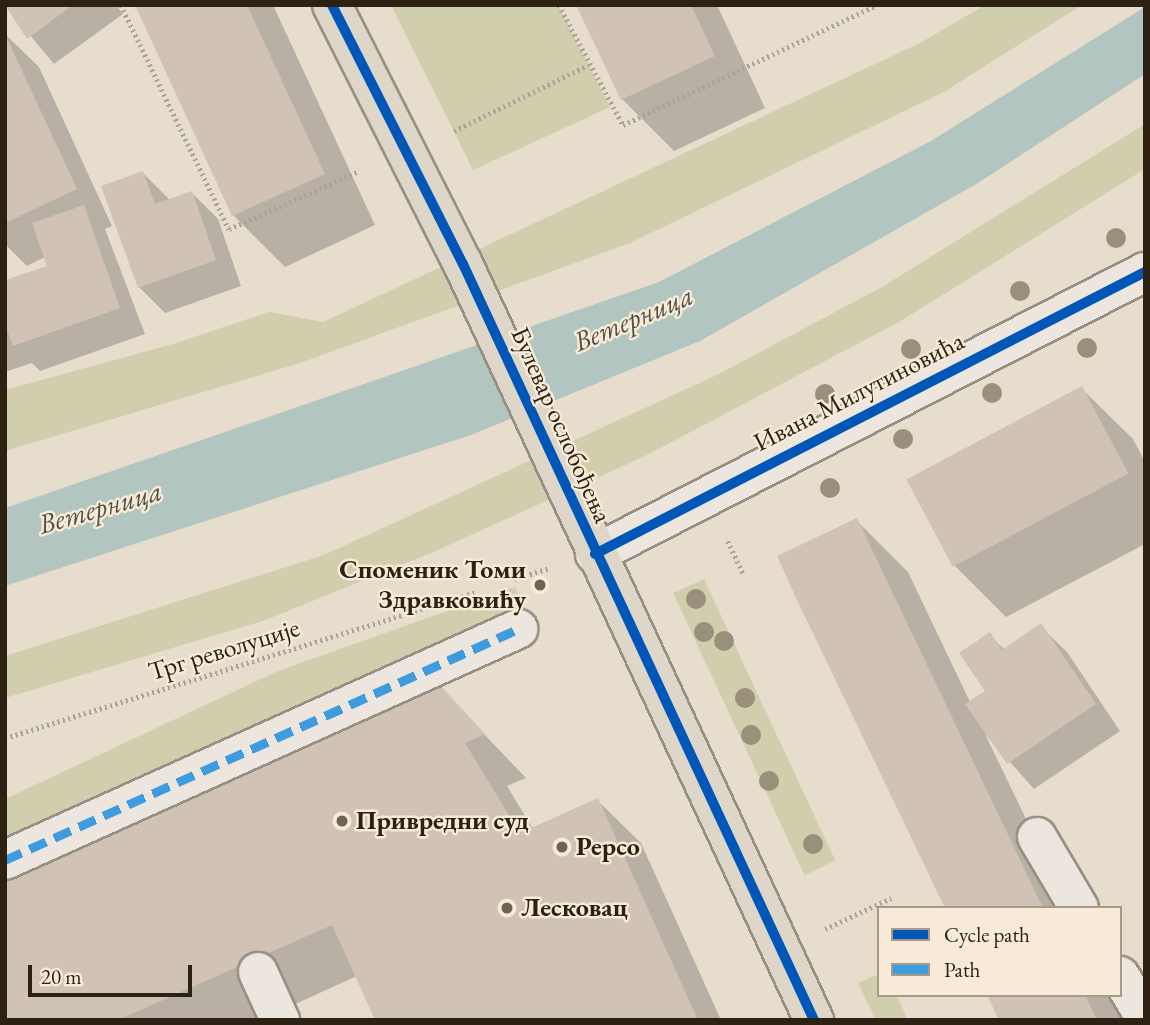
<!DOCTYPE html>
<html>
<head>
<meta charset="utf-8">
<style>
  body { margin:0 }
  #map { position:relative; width:1150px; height:1025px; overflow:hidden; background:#e7ddcd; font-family:"EB Garamond",serif }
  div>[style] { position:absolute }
  .green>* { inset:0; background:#d0ceac; transform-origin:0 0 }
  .water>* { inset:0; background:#b3c5c0 }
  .shadow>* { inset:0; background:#0003 }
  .building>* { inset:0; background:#d0c2b5; transform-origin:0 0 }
  .path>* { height:4.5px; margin-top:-2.25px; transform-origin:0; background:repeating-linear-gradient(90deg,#a7a29b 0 2px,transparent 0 5.5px) }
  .roads { filter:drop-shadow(2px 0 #968f84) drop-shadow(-2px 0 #968f84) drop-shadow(0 2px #968f84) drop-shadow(0 -2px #968f84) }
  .minor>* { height:38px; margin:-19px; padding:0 19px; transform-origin:19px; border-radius:19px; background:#ece6de }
  .major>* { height:38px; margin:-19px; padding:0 19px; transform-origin:19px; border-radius:19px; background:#ded6c9 }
  .quiet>* { height:9px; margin-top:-4.5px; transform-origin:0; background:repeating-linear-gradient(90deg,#3d9bde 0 18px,transparent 0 27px) }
  .cycleway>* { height:10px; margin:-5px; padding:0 5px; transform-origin:5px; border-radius:5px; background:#0057b8 }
  .trees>* { width:20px; height:20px; margin:-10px; border-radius:50%; background:#98907b }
  .dots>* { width:19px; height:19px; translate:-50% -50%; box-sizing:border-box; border:4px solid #f7ead7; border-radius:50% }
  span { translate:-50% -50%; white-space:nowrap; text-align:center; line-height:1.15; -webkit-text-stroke:5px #f7ead7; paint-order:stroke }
  .street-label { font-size:26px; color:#2c2112 }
  .poi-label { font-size:26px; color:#2c2112; font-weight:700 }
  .right { translate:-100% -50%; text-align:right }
  .left { translate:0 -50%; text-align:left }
  .water-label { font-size:28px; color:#4e4f45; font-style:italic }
  .frame { position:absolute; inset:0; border:7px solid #2c2112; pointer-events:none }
  .legend { position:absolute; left:877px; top:906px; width:245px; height:91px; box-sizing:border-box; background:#f7ead7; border:2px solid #a69a88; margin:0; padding:9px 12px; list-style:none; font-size:21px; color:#2c2112 }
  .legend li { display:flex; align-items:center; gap:14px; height:35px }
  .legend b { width:35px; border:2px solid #a69a88 }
  .scale { position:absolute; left:28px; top:965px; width:164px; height:32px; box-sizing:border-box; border:4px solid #2c2112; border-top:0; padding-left:9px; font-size:21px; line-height:24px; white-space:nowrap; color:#2c2112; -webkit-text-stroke:5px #f7ead7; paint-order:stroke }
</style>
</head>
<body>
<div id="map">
  <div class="green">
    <div style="clip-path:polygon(391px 5px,558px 5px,610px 107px,473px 170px)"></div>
    <div style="clip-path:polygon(985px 5px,1082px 5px,944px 92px,630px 243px,300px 363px,5px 451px,5px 390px,173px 344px,269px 312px,323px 322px,920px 43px)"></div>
    <div style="clip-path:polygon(1145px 124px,1145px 169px,899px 322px,645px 456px,436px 551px,263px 621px,5px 698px,5px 656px,324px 555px,719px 374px,882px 287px)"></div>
    <div style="left:704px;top:579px;width:311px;height:34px;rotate:65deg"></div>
    <div style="clip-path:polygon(515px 587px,527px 613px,5px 850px,5px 799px,278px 671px)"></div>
    <div style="clip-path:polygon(879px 974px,879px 995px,896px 995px,908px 1020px,876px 1020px,858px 983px)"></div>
  </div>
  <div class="water">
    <div style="clip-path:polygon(1145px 7px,1145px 74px,978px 183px,700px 341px,471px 435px,5px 586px,5px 508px,659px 282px,931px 141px)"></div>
  </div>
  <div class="shadow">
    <div style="clip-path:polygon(5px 5px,116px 5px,123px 14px,54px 64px)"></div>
    <div style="clip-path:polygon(137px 5px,273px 5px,375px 225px,285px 267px,233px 215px)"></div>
    <div style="clip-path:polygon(578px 5px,717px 5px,765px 108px,674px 151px,622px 99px)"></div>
    <div style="clip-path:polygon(5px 34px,39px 67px,112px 226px,105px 229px,145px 334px,40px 371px,32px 363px,5px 372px,5px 282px,49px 267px,45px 257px,27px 266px,5px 244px)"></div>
    <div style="clip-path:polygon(143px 173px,169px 199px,192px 193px,218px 219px,241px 286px,165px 313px,139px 287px)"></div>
    <div style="clip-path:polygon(1081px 388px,1133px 439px,1145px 462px,1145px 544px,1006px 617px,954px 565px)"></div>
    <div style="clip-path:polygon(856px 520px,908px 572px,970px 702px,987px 691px,989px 635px,1005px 650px,1040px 626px,1067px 652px,1120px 731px,1034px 789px,985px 734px,1069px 908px,947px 908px)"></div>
    <div style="clip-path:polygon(439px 687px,526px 778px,507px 786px,533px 829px,597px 800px,641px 843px,721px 1020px,377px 1020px,357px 976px,260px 1020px,5px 1020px)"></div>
    <div style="clip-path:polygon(989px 995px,1110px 995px,1122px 1020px,1000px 1020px)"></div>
  </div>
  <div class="building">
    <div style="clip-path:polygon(5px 5px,73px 5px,27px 39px)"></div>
    <div style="clip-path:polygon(135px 5px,247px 5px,325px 174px,232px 216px)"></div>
    <div style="clip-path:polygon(576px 5px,691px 5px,715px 56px,621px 100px)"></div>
    <div style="clip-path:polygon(5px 34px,77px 189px,5px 223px)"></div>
    <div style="clip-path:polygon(143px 171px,155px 204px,192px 191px,216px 260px,138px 288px,101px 186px)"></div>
    <div style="clip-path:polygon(84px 205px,120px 308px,13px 346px,5px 325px,5px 280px,47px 266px,32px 223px)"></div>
    <div style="left:1082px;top:386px;width:99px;height:199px;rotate:62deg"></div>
    <div style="clip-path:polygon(857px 518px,1043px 908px,945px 908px,796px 598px,777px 556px)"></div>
    <div style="clip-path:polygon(1041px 623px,1096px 704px,1007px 764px,965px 704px,985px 691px,959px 653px,990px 632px,1002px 650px)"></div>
    <div style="clip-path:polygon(439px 684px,485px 734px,465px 743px,520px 833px,598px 798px,698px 1020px,375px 1020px,332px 925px,118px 1020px,5px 1020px,5px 881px)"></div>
    <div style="clip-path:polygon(987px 995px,1085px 995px,1097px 1020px,999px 1020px)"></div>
  </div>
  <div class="path">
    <div style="left:121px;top:5px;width:249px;rotate:64.3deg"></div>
    <div style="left:229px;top:229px;width:140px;rotate:-24deg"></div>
    <div style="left:559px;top:5px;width:136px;rotate:61.9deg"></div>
    <div style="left:623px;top:125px;width:281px;rotate:-25.3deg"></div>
    <div style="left:454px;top:131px;width:149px;rotate:-26.2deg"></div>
    <div style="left:728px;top:541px;width:38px;rotate:65deg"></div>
    <div style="left:514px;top:579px;width:37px;rotate:-17deg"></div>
    <div style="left:5px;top:738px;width:493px;rotate:-17.2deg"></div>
    <div style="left:825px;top:929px;width:73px;rotate:-25.2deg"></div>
  </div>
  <div class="roads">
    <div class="minor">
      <div style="left:595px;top:554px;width:618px;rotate:-27.15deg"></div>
      <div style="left:1037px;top:837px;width:82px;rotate:59.4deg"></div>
      <div style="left:5px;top:860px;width:563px;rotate:-24.24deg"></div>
      <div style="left:258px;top:972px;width:53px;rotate:65.4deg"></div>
      <div style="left:1120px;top:976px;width:48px;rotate:58.6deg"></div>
    </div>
    <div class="major">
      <div style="left:332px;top:5px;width:290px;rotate:63.2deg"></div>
      <div style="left:463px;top:264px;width:834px;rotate:65.1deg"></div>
    </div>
  </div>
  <div class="quiet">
    <div style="left:5px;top:860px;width:563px;rotate:-24.24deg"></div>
  </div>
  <div class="cycleway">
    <div style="left:332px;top:5px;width:290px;rotate:63.2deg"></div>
    <div style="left:463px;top:264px;width:834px;rotate:65.1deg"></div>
    <div style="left:595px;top:554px;width:618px;rotate:-27.15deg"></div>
  </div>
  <div class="trees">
    <div style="left:1116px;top:238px"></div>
    <div style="left:1020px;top:291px"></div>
    <div style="left:1087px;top:348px"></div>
    <div style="left:911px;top:349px"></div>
    <div style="left:992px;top:393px"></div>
    <div style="left:825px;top:394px"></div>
    <div style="left:903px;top:439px"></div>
    <div style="left:830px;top:488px"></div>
    <div style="left:696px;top:599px"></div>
    <div style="left:704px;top:632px"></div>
    <div style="left:724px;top:641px"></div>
    <div style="left:745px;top:698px"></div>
    <div style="left:751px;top:735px"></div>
    <div style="left:769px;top:781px"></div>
    <div style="left:813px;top:844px"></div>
  </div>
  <div class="dots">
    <div style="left:540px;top:585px;background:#6d6353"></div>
    <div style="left:342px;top:821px;background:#6d6353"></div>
    <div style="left:562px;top:847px;background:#6d6353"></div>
    <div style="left:507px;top:908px;background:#6d6353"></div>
  </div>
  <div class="street-label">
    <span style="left:859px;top:392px;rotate:-27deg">Ивана Милутиновића</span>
    <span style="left:561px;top:425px;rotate:66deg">Булевар ослобођења</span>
    <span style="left:224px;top:650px;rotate:-17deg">Трг револуције</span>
  </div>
  <div class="poi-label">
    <span class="right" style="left:526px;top:585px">Споменик Томи<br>Здравковићу</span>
    <span class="left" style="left:356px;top:821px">Привредни суд</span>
    <span class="left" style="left:576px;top:847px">Pepco</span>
    <span class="left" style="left:521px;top:908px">Лесковац</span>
  </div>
  <div class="water-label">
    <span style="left:633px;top:318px;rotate:-23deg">Ветерница</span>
    <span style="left:100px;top:507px;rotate:-16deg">Ветерница</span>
  </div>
  <div class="frame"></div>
  <ul class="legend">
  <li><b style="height:9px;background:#0057b8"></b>Cycle path</li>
  <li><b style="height:9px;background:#3d9bde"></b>Path</li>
  </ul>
  <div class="scale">20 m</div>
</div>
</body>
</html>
